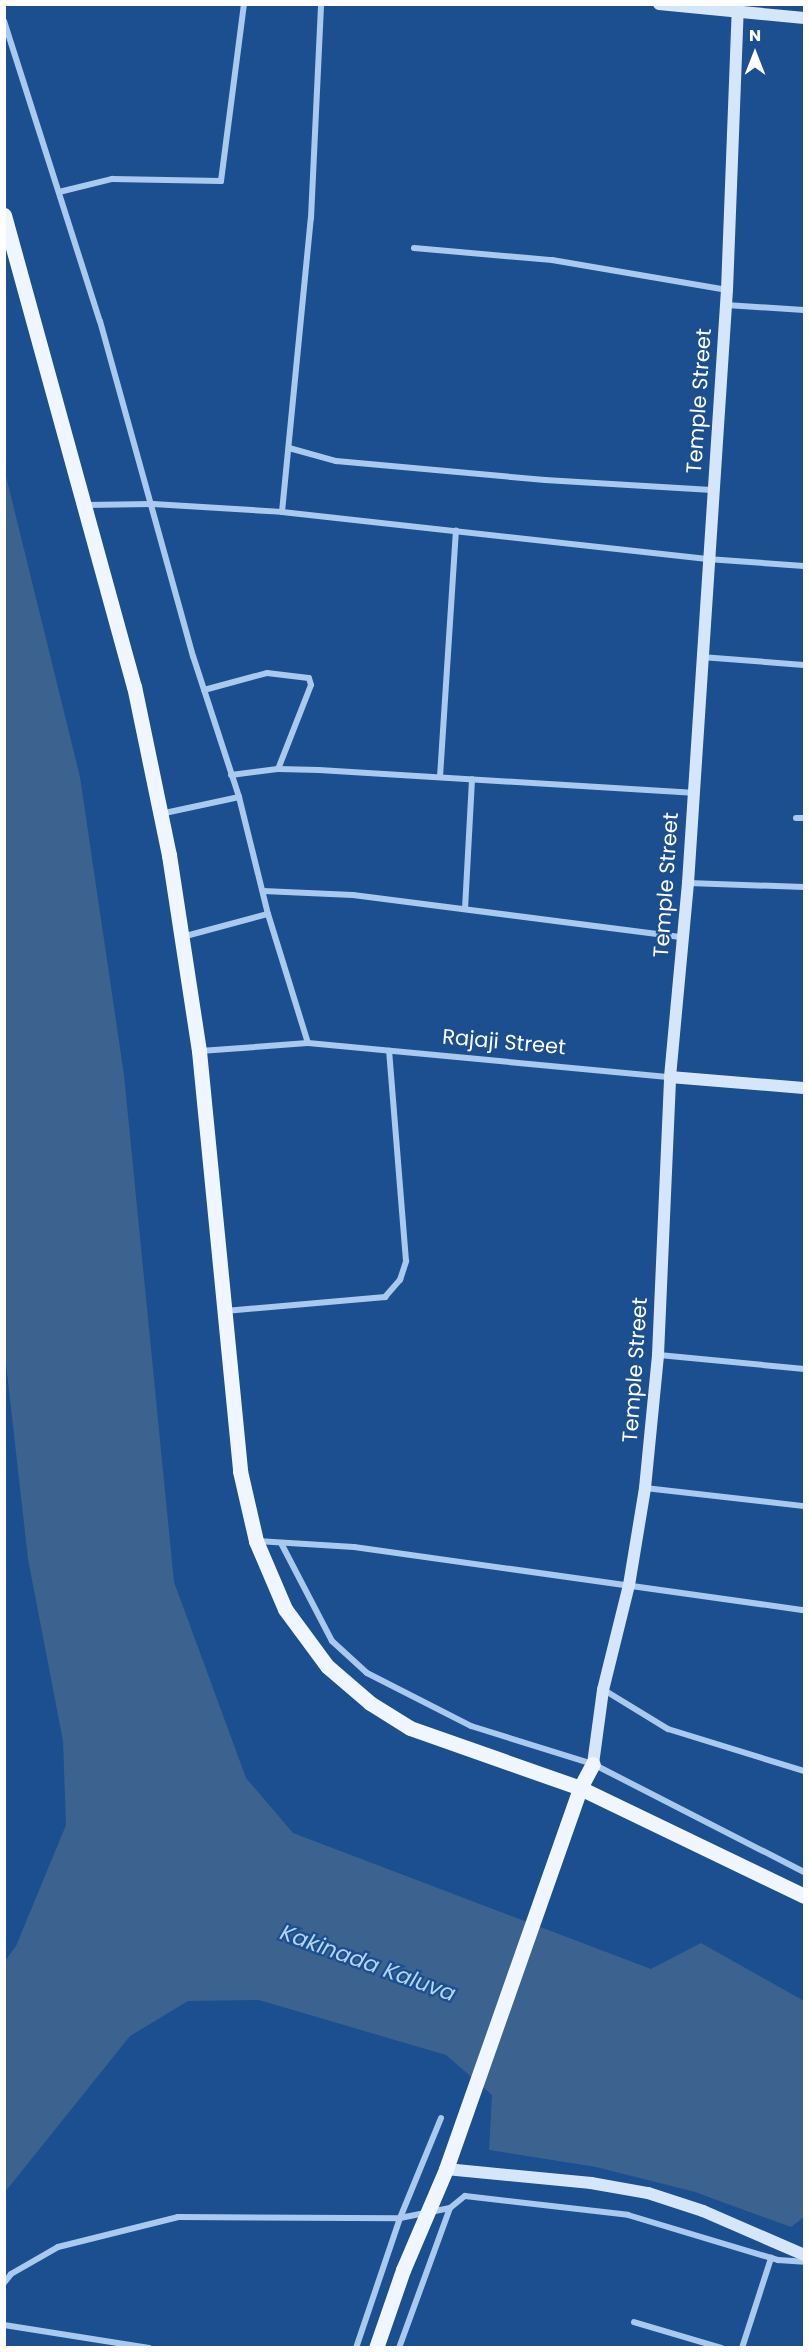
<!DOCTYPE html>
<html>
<head>
<meta charset="utf-8">
<style>
  body { margin:0 }
  #map { position:relative; width:809px; height:2352px; overflow:hidden; background:#1b4f8f; font-family:Poppins,sans-serif }
  div>[style] { position:absolute }
  .water>* { inset:0; background:#3c6290 }
  .street>* { height:6px; margin:-3px; padding:0 3px; transform-origin:3px; border-radius:3px; background:#a9c9ee }
  .secondary>* { height:12px; margin:-6px; padding:0 6px; transform-origin:6px; border-radius:6px; background:#d6e6fa }
  .primary>* { height:15px; margin:-7.5px; padding:0 7.5px; transform-origin:7.5px; border-radius:7.5px; background:#f0f6ff }
  .primary-bridge>* { height:15px; margin:-7.5px; padding:0 7.5px; transform-origin:7.5px; border-radius:7.5px; background:#f0f6ff }
  span { translate:-50% -50%; white-space:nowrap; text-align:center; line-height:1.15; -webkit-text-stroke:4.5px #1b4f8f; paint-order:stroke }
  .street-label { font-size:21px; color:#fff }
  .water-label { font-size:22px; color:#b5d3f5; font-style:italic }
  .frame { position:absolute; inset:0; border:6px solid #fff; pointer-events:none }
  .north { position:absolute; left:725px; top:24px; width:60px; height:60px; -webkit-text-stroke:4px #1b4f8f; paint-order:stroke; rotate:0deg; font-size:16px; font-weight:700; line-height:24px; text-align:center; color:#fff }
  .north::after { content:''; display:block; margin:auto; width:21px; height:27px; background:#fff; clip-path:polygon(50% 0,100% 100%,50% 72%,0 100%) }
</style>
</head>
<body>
<div id="map">
  <div class="water">
    <div style="clip-path:polygon(4px 468px,80px 777px,124px 1075px,174px 1582px,246px 1778px,293px 1833px,651px 1969px,701px 1943px,804px 2001px,804px 2217px,791px 2227px,695px 2192px,596px 2167px,489px 2150px,492px 2095px,446px 2055px,259px 2000px,188px 2001px,130px 2036px,5px 2192px,5px 1961px,16px 1946px,66px 1825px,63px 1741px,28px 1559px,4px 1346px)"></div>
  </div>
  <div class="street">
    <div style="left:4px;top:21px;width:315px;rotate:72.3deg"></div>
    <div style="left:100px;top:321px;width:348px;rotate:74.5deg"></div>
    <div style="left:193px;top:656px;width:148px;rotate:71.9deg"></div>
    <div style="left:239px;top:797px;width:121px;rotate:76.1deg"></div>
    <div style="left:268px;top:914px;width:135px;rotate:72.8deg"></div>
    <div style="left:59px;top:192px;width:55px;rotate:-13.8deg"></div>
    <div style="left:112px;top:179px;width:109px;rotate:1.1deg"></div>
    <div style="left:221px;top:181px;width:178px;rotate:-82.6deg"></div>
    <div style="left:414px;top:248px;width:139px;rotate:5deg"></div>
    <div style="left:552px;top:260px;width:178px;rotate:9.7deg"></div>
    <div style="left:726px;top:305px;width:78px;rotate:3.7deg"></div>
    <div style="left:289px;top:448px;width:49px;rotate:15.5deg"></div>
    <div style="left:336px;top:461px;width:210px;rotate:5.2deg"></div>
    <div style="left:545px;top:480px;width:167px;rotate:3.4deg"></div>
    <div style="left:85px;top:505px;width:68px;rotate:-0.8deg"></div>
    <div style="left:153px;top:504px;width:129px;rotate:3.5deg"></div>
    <div style="left:282px;top:512px;width:428px;rotate:6.3deg"></div>
    <div style="left:707px;top:559px;width:97px;rotate:4.1deg"></div>
    <div style="left:282px;top:512px;width:295px;rotate:-84.4deg"></div>
    <div style="left:311px;top:218px;width:214px;rotate:-87.3deg"></div>
    <div style="left:701px;top:657px;width:103px;rotate:4.4deg"></div>
    <div style="left:204px;top:690px;width:65px;rotate:-15.1deg"></div>
    <div style="left:267px;top:673px;width:42px;rotate:6.8deg"></div>
    <div style="left:309px;top:678px;width:7px;rotate:74deg"></div>
    <div style="left:311px;top:685px;width:90px;rotate:111.4deg"></div>
    <div style="left:231px;top:775px;width:47px;rotate:-7.3deg"></div>
    <div style="left:278px;top:769px;width:41px;rotate:1.4deg"></div>
    <div style="left:319px;top:770px;width:374px;rotate:3.5deg"></div>
    <div style="left:440px;top:777px;width:247px;rotate:-86.3deg"></div>
    <div style="left:160px;top:814px;width:81px;rotate:-12.1deg"></div>
    <div style="left:796px;top:818px;width:8px"></div>
    <div style="left:688px;top:883px;width:116px;rotate:2deg"></div>
    <div style="left:263px;top:891px;width:90px;rotate:2.5deg"></div>
    <div style="left:353px;top:895px;width:332px;rotate:7.3deg"></div>
    <div style="left:465px;top:909px;width:130px;rotate:-86.9deg"></div>
    <div style="left:182px;top:937px;width:89px;rotate:-15deg"></div>
    <div style="left:200px;top:1051px;width:108px;rotate:-4.2deg"></div>
    <div style="left:308px;top:1043px;width:364px;rotate:5.4deg"></div>
    <div style="left:225px;top:1311px;width:161px;rotate:-5deg"></div>
    <div style="left:385px;top:1297px;width:23px;rotate:-49deg"></div>
    <div style="left:400px;top:1280px;width:20px;rotate:-72deg"></div>
    <div style="left:406px;top:1261px;width:211px;rotate:-94.6deg"></div>
    <div style="left:659px;top:1355px;width:146px;rotate:5.5deg"></div>
    <div style="left:645px;top:1488px;width:160px;rotate:6.5deg"></div>
    <div style="left:257px;top:1541px;width:97px;rotate:3.5deg"></div>
    <div style="left:354px;top:1547px;width:454px;rotate:8deg"></div>
    <div style="left:281px;top:1543px;width:110px;rotate:62.5deg"></div>
    <div style="left:332px;top:1641px;width:47px;rotate:42.4deg"></div>
    <div style="left:367px;top:1673px;width:117px;rotate:27deg"></div>
    <div style="left:471px;top:1726px;width:128px;rotate:17.3deg"></div>
    <div style="left:593px;top:1764px;width:237px;rotate:27.1deg"></div>
    <div style="left:604px;top:1690px;width:75px;rotate:31.4deg"></div>
    <div style="left:668px;top:1729px;width:142px;rotate:17.2deg"></div>
    <div style="left:4px;top:2283px;width:11px;rotate:-52deg"></div>
    <div style="left:11px;top:2274px;width:54px;rotate:-29.9deg"></div>
    <div style="left:58px;top:2247px;width:124px;rotate:-14deg"></div>
    <div style="left:178px;top:2217px;width:222px;rotate:0.3deg"></div>
    <div style="left:400px;top:2218px;width:51px;rotate:-11.3deg"></div>
    <div style="left:634px;top:2322px;width:91px;rotate:16.6deg"></div>
    <div style="left:4px;top:2325px;width:147px;rotate:9deg"></div>
    <div style="left:356px;top:2348px;width:137px;rotate:-71.3deg"></div>
    <div style="left:400px;top:2218px;width:108px;rotate:-67.7deg"></div>
    <div style="left:399px;top:2348px;width:149px;rotate:-70deg"></div>
    <div style="left:450px;top:2208px;width:19px;rotate:-39deg"></div>
    <div style="left:465px;top:2196px;width:164px;rotate:6.6deg"></div>
    <div style="left:628px;top:2215px;width:157px;rotate:16.7deg"></div>
    <div style="left:778px;top:2260px;width:26px;rotate:4deg"></div>
    <div style="left:742px;top:2348px;width:95px;rotate:-72.1deg"></div>
  </div>
  <div class="secondary">
    <div style="left:659px;top:4px;width:146px;rotate:5.5deg"></div>
    <div style="left:670px;top:1077px;width:134px;rotate:4.7deg"></div>
    <div style="left:593px;top:1764px;width:75px;rotate:-82.3deg"></div>
    <div style="left:603px;top:1690px;width:108px;rotate:-76.1deg"></div>
    <div style="left:629px;top:1585px;width:98px;rotate:-80.6deg"></div>
    <div style="left:645px;top:1488px;width:134px;rotate:-84.4deg"></div>
    <div style="left:658px;top:1355px;width:278px;rotate:-87.5deg"></div>
    <div style="left:670px;top:1077px;width:195px;rotate:-84.7deg"></div>
    <div style="left:688px;top:883px;width:594px;rotate:-86.24deg"></div>
    <div style="left:727px;top:290px;width:286px;rotate:-87.8deg"></div>
    <div style="left:446px;top:2169px;width:146px;rotate:5.5deg"></div>
    <div style="left:591px;top:2183px;width:58px;rotate:10deg"></div>
    <div style="left:648px;top:2193px;width:58px;rotate:18.1deg"></div>
    <div style="left:703px;top:2211px;width:110px;rotate:23.5deg"></div>
  </div>
  <div class="primary">
    <div style="left:4px;top:215px;width:489px;rotate:74.6deg"></div>
    <div style="left:134px;top:686px;width:173px;rotate:78.3deg"></div>
    <div style="left:169px;top:855px;width:198px;rotate:81.3deg"></div>
    <div style="left:199px;top:1051px;width:422px;rotate:84.4deg"></div>
    <div style="left:240px;top:1471px;width:72px;rotate:77.1deg"></div>
    <div style="left:256px;top:1541px;width:74px;rotate:66.9deg"></div>
    <div style="left:285px;top:1609px;width:71px;rotate:53.6deg"></div>
    <div style="left:327px;top:1666px;width:57px;rotate:40.7deg"></div>
    <div style="left:370px;top:1703px;width:47px;rotate:32deg"></div>
    <div style="left:410px;top:1728px;width:180px;rotate:19.4deg"></div>
    <div style="left:580px;top:1788px;width:249px;rotate:25.7deg"></div>
    <div style="left:446px;top:2169px;width:404px;rotate:-70.6deg"></div>
    <div style="left:580px;top:1788px;width:27px;rotate:-62deg"></div>
    <div style="left:376px;top:2348px;width:83px;rotate:-70.9deg"></div>
  </div>
  <div class="primary-bridge">
    <div style="left:403px;top:2270px;width:110px;rotate:-66.9deg"></div>
  </div>
  <div class="street-label">
    <span style="left:699px;top:401px;rotate:-86deg">Temple Street</span>
    <span style="left:666px;top:885px;rotate:-86deg">Temple Street</span>
    <span style="left:504px;top:1042px;rotate:5deg">Rajaji Street</span>
    <span style="left:635px;top:1370px;rotate:-86deg">Temple Street</span>
  </div>
  <div class="water-label">
    <span style="left:368px;top:1963px;rotate:20deg">Kakinada Kaluva</span>
  </div>
  <div class="frame"></div>
  <div class="north">N</div>
</div>
</body>
</html>
